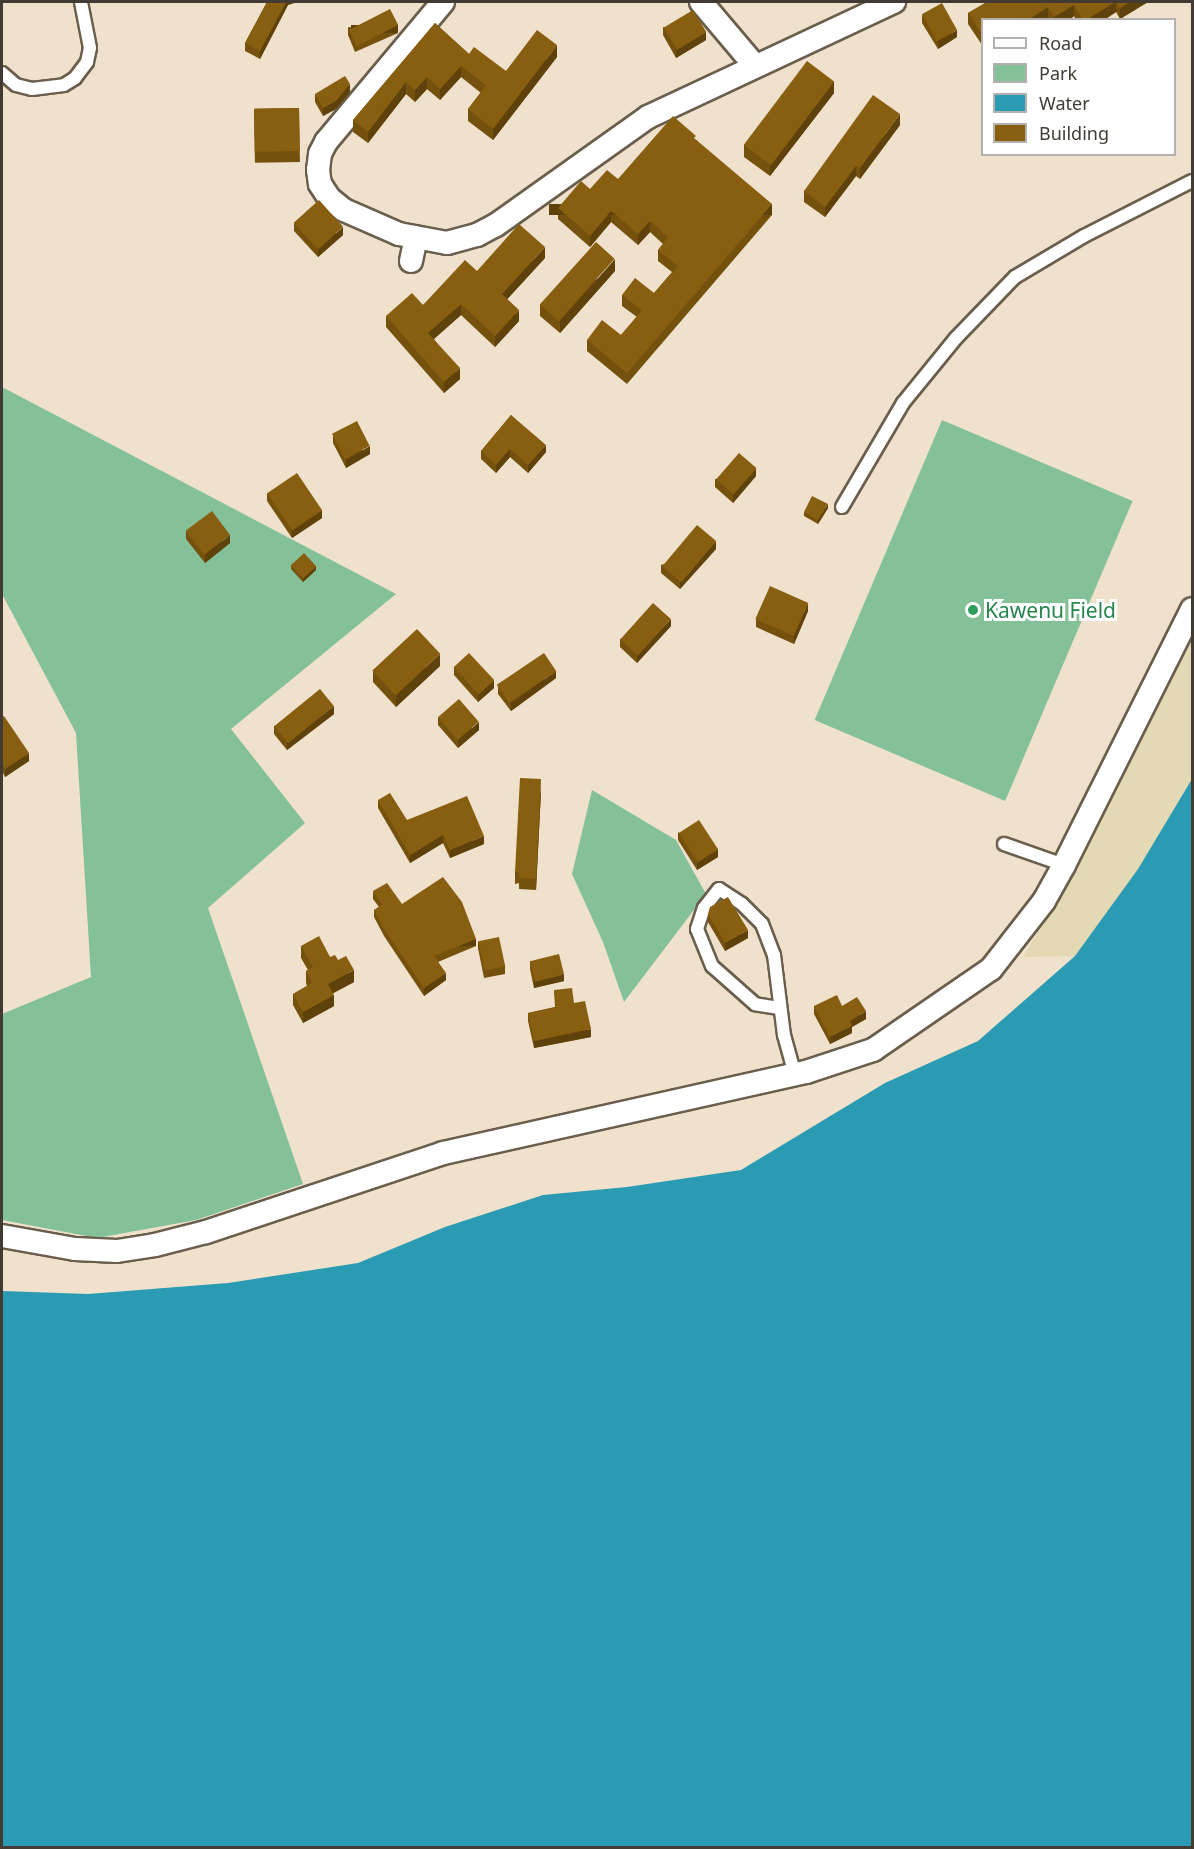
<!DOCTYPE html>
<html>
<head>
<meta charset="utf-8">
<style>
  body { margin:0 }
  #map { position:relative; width:1194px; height:1849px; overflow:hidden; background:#efe1cc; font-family:"Noto Sans",sans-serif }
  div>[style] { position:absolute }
  .green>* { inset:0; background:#84c199; transform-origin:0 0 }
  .sand>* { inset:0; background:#e3d9b4 }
  .water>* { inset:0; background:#2b9bb3 }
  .roads { filter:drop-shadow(2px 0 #6a5e4c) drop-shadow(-2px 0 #6a5e4c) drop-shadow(0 2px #6a5e4c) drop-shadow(0 -2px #6a5e4c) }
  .service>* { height:12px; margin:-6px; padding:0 6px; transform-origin:6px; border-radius:6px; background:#fff }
  .minor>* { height:22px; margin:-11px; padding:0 11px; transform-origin:11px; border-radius:11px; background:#fff }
  .wall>* { inset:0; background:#75510e; transform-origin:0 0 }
  .shaded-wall>* { inset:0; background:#5f420b; transform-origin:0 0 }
  .building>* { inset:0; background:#885e10; transform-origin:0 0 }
  .dots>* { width:16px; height:16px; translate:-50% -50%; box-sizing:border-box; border:3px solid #fff; border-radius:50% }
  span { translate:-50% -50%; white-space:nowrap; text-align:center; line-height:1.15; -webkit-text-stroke:6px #fff; paint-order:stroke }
  .leisure-label { font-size:21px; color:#27864d }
  .left { translate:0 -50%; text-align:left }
  .frame { position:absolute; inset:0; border:3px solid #413b33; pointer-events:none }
  .legend { position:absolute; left:981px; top:18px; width:195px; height:138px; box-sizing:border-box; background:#fff; border:2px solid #b3b1ad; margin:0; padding:8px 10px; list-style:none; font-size:18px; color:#413b33 }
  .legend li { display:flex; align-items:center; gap:12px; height:30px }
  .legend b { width:30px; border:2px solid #b3b1ad }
</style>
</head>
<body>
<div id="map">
  <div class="green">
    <div style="clip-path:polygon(2px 387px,396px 594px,231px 729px,305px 823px,208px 908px,303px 1184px,196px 1220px,97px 1238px,2px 1220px,2px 1014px,91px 977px,76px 733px,2px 594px)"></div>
    <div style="left:942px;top:420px;width:207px;height:326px;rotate:23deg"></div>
    <div style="clip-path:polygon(592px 790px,676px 840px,706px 894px,624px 1002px,603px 942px,572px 874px)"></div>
  </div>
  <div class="sand">
    <div style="clip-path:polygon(1192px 628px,1192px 779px,1138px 869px,1075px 956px,1023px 957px,1093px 837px)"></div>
  </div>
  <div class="water">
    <div style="clip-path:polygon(1192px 779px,1192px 1847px,2px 1847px,2px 1291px,88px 1294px,228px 1283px,358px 1263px,445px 1227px,543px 1195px,627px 1187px,741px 1170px,885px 1083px,978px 1041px,1075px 956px,1138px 869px)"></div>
  </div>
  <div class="roads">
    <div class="service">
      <div style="left:2px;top:73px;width:18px;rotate:41deg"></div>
      <div style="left:16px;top:85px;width:16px;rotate:14deg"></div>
      <div style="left:32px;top:89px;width:32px;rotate:-7deg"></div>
      <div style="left:64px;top:85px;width:13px;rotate:-32deg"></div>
      <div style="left:75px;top:78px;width:20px;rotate:-53deg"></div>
      <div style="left:87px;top:62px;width:14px;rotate:-78deg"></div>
      <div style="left:90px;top:48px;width:47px;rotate:-101.1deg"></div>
      <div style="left:842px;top:507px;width:121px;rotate:-59.6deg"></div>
      <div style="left:903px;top:403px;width:84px;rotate:-50.8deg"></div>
      <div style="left:956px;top:338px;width:85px;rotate:-46deg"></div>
      <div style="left:1015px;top:277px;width:80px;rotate:-30.7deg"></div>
      <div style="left:1084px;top:236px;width:121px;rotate:-27deg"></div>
      <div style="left:1004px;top:844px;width:64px;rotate:19.3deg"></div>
      <div style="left:779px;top:1008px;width:24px;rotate:-171deg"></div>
      <div style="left:755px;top:1004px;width:57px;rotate:-138.5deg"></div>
      <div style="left:712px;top:966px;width:40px;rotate:-112deg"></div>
      <div style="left:697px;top:929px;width:22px;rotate:-72deg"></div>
      <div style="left:704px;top:908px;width:24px;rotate:-52deg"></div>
      <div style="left:719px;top:889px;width:27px;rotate:33deg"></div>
      <div style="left:742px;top:904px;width:28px;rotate:45deg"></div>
      <div style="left:762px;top:924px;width:33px;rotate:69deg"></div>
      <div style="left:774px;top:955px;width:81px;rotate:82.9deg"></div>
      <div style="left:784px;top:1035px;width:41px;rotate:74.6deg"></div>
    </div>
    <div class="minor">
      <div style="left:443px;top:2px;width:182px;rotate:129.9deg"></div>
      <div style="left:326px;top:142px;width:13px;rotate:117deg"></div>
      <div style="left:320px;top:154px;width:16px;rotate:97deg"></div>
      <div style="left:318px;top:170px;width:14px;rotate:82deg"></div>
      <div style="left:320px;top:184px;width:17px;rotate:57deg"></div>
      <div style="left:329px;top:198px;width:19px;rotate:39deg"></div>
      <div style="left:344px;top:210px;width:60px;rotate:23.6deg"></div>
      <div style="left:399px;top:234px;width:49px;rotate:10.6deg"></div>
      <div style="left:447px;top:243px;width:31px;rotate:-15deg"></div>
      <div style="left:477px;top:235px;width:21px;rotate:-28deg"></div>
      <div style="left:496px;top:225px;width:186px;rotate:-35.4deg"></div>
      <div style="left:648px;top:117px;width:272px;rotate:-25.1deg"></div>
      <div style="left:701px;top:2px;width:84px;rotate:49.8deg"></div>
      <div style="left:411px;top:261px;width:24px;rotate:-78deg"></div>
      <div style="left:2px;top:1236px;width:74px;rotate:10.1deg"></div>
      <div style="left:75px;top:1249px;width:42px;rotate:2.7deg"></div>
      <div style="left:117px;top:1251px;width:38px;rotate:-9deg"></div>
      <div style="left:155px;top:1245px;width:53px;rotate:-14.3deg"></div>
      <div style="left:206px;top:1232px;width:250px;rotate:-18.4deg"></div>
      <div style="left:443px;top:1153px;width:372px;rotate:-12.6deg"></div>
      <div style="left:806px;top:1072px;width:71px;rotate:-18.2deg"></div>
      <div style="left:873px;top:1050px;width:143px;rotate:-34.5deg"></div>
      <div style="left:991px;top:969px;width:86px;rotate:-52.1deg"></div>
      <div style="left:1044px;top:901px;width:41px;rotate:-60.9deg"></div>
      <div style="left:1064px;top:865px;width:286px;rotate:-63.4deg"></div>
    </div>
  </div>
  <div class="wall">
    <div style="clip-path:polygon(267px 2px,297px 2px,288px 5px,260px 59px,245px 51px,245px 43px)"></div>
    <div style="clip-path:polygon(987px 2px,1148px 2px,1120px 19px,1116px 12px,1104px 20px,1076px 20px,1074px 16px,1069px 20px,1049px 20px,1048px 18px,982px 20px,982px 45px,968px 24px,968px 13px)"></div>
    <div style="clip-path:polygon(922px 15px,957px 37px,938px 49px,922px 23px)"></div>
    <div style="clip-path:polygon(435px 23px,469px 54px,506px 71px,557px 57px,493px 140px,468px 121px,468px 109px,481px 93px,461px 77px,440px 100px,427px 89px,415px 102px,406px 94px,368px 143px,353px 132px,353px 120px)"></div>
    <div style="clip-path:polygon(348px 27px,398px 33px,355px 52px,348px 35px)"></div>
    <div style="clip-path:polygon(663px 27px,706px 40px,676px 58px,663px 35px)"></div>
    <div style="clip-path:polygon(350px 92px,336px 109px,323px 116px,315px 102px,315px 94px)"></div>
    <div style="clip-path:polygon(834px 93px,770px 176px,744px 157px,744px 145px)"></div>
    <div style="left:299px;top:108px;width:54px;height:45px;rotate:89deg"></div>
    <div style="clip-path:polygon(900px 125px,860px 179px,856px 176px,825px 217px,804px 202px,804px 191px)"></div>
    <div style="clip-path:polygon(696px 140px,772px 215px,627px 384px,587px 351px,587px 340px,621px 335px,637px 317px,622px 306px,622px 295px,654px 293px,672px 272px,658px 261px,658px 250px,663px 244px,650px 232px,638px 245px,611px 222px,590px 247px,558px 219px,558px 208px,590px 189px,618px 179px)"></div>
    <div style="clip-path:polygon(294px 223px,343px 235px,318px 257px,294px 231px)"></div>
    <div style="clip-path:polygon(545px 258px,507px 299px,519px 321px,495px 347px,461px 315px,434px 339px,460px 379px,444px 393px,386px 327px,386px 316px,423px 305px,477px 271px)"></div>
    <div style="clip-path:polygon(615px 271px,560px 333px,540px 316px,540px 304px)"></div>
    <div style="clip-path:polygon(511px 415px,546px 452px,528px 473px,510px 457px,496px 473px,481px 459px,481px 451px)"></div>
    <div style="clip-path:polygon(333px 435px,370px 454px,346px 468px,333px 443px)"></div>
    <div style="clip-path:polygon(756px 476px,733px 503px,715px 487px,715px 479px)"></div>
    <div style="clip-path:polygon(267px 493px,322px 518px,292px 538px,267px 501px)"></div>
    <div style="clip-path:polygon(828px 508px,818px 524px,804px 516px,804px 512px)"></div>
    <div style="clip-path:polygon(186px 531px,230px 543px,205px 563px,186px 539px)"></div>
    <div style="clip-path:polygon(716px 549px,680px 589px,661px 573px,661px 565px)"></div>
    <div style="clip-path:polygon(291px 565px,316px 570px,303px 582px,291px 569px)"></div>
    <div style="clip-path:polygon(808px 611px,794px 644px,756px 627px,756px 619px)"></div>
    <div style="clip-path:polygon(671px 626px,637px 663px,620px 647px,620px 639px)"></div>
    <div style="clip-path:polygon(440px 666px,396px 707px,373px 682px,373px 671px)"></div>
    <div style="clip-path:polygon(454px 667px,494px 688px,478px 702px,454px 675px)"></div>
    <div style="clip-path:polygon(556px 678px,511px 711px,498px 694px,498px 686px)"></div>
    <div style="clip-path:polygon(334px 714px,287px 750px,274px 734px,274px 726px)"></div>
    <div style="clip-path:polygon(2px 717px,29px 761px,5px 777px,2px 771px)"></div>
    <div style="clip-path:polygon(438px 717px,479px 730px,458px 748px,438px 725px)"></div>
    <div style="clip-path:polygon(541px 791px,536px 890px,519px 889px,519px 883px,515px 884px,515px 872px)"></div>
    <div style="clip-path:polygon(378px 800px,407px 820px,484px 844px,450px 858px,443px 843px,410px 863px,378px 808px)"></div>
    <div style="clip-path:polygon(678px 832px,718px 857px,697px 870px,678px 840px)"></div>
    <div style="clip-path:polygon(373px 891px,402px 904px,476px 946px,438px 962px,446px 980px,424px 996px,384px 936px,374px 917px,374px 910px,379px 907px,373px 899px)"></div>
    <div style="clip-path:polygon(708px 914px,748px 938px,725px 951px,708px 922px)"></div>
    <div style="clip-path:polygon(478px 941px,505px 966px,505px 974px,484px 978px,478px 948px)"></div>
    <div style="clip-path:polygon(301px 946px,338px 960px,354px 982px,333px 993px,334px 1006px,303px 1023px,293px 1005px,293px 994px,307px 986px,306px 983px,306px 971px,308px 970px,301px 958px)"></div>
    <div style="clip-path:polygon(530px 961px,564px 981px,534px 988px,530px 969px)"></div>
    <div style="clip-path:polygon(554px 990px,574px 1003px,591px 1037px,534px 1048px,528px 1021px,528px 1013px,555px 1007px)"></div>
    <div style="clip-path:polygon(814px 1006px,842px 1006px,866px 1019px,852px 1027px,852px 1033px,830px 1044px,814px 1014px)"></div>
  </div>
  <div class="shaded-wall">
    <div style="clip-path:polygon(286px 2px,297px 2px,288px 5px,260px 59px,260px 51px)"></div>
    <div style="clip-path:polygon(1116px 2px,1116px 12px,1104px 20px,1086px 20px)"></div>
    <div style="clip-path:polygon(1130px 2px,1148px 2px,1120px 19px,1120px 8px)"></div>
    <div style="clip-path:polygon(1074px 5px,1074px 16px,1069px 20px,1054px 20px,1054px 17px)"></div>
    <div style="clip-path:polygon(1048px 7px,1048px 18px,1046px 20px,1028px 20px)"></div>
    <div style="left:398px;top:25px;width:8px;height:47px;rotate:90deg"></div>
    <div style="clip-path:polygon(957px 30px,957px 37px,938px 49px,938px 41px)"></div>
    <div style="clip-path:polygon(706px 32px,706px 40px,676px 58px,676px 50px)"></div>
    <div style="clip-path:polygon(557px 45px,557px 57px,493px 140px,493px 129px)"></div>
    <div style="clip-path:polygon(461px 66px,461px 77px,440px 100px,440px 89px)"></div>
    <div style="clip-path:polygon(427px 77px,427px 89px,415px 102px,415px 90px)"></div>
    <div style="clip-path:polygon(834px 81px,834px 93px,770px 176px,770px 165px)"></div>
    <div style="clip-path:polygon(406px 82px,406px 94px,368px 143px,368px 132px)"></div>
    <div style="clip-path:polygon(350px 84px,350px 92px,336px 109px,323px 116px,323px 108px)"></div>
    <div style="clip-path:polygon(900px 114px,900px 125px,860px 179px,860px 168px)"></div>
    <div style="clip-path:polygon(856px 166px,856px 176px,825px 217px,825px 207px)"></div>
    <div style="left:772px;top:204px;width:11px;height:223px;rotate:90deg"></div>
    <div style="clip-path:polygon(611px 211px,611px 222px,590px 247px,590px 236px)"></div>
    <div style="clip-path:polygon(650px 221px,650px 232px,638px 245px,638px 234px)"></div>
    <div style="clip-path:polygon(343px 227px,343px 235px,318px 257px,318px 250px)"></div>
    <div style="clip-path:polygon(545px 247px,545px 258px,502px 305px,502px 294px)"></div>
    <div style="clip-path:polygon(615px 259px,615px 271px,560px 333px,560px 321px)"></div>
    <div style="clip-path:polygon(461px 304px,461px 315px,428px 344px,428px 333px)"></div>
    <div style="clip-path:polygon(519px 310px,519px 321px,495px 347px,495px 336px)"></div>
    <div style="clip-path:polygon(460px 368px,460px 379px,444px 393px,444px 382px)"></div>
    <div style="clip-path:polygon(546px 445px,546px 452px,528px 473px,528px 465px)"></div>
    <div style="clip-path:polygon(370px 446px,370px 454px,346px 468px,346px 460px)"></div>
    <div style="clip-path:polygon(510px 449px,510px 457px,496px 473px,496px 465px)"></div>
    <div style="clip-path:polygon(756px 468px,756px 476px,733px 503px,733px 495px)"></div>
    <div style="clip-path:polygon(828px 504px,828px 508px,818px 524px,818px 520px)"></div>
    <div style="clip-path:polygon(322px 510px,322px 518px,292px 538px,292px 530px)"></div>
    <div style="clip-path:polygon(230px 535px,230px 543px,205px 563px,205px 555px)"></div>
    <div style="clip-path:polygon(716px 541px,716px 549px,680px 589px,680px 581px)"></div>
    <div style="clip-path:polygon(316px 566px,316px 570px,303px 582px,303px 578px)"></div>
    <div style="clip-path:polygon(808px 603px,808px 611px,794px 644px,794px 636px)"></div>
    <div style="clip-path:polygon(671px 619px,671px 626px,637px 663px,637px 655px)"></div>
    <div style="clip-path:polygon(440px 654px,440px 666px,396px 707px,396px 695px)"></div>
    <div style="clip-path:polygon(556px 671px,556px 678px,511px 711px,511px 703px)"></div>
    <div style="clip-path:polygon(494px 680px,494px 688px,478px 702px,478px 694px)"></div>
    <div style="clip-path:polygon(334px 706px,334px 714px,287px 750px,287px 742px)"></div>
    <div style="clip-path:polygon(479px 722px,479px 730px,458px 748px,458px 740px)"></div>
    <div style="clip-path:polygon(29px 753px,29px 761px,5px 777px,5px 769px)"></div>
    <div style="clip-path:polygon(541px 779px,541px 791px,536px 890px,536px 879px)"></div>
    <div style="clip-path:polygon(443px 835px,443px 843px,410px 863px,410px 855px)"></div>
    <div style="clip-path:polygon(484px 836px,484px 844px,450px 858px,450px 850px)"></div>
    <div style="clip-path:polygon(718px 849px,718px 857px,697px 870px,697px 862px)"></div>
    <div style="clip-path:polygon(748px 930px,748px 938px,725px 951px,725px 943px)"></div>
    <div style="left:476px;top:939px;width:7px;height:45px;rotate:90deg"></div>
    <div style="clip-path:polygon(354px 970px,354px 982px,328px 996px,328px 984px)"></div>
    <div style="clip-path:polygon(446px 973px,446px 980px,424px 996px,424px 988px)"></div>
    <div style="clip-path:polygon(564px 974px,564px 981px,534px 988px,534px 980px)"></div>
    <div style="clip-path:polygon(334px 995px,334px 1006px,303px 1023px,303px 1012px)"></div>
    <div style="clip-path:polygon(866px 1011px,866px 1019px,852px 1027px,852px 1033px,830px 1044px,830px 1037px,850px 1021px)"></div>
    <div style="clip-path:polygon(591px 1029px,591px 1037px,534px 1048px,534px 1041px)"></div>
  </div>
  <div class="building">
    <div style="clip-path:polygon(267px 2px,286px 2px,260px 51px,245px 43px)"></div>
    <div style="clip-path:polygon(987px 2px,1115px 2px,1086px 20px,1083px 20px,1074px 5px,1054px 17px,1048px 7px,1028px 20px,982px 20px,982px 34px,968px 13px)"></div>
    <div style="clip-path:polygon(1116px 2px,1130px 2px,1120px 8px)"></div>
    <div style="left:942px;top:3px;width:31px;height:23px;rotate:61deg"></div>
    <div style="left:390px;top:9px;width:18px;height:46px;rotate:63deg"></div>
    <div style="left:693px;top:10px;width:26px;height:34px;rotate:59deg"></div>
    <div style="clip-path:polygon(435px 23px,469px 54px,474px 47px,506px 71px,537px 30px,557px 45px,493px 129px,468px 109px,486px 85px,461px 66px,440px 89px,427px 77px,415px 90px,406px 82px,368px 132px,353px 120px)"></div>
    <div style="left:807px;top:61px;width:34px;height:105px;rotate:37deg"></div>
    <div style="clip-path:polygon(345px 76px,350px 84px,336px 101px,323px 108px,315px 94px)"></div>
    <div style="clip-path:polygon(873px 95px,900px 114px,860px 168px,856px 166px,825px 207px,804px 191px)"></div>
    <div style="left:299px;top:108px;width:43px;height:45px;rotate:89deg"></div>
    <div style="clip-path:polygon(673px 116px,696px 136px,694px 138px,772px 204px,627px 373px,587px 340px,602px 320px,621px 335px,642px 310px,622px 295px,635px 278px,654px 293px,678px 266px,658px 250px,668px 237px,650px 221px,638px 234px,611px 211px,590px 236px,558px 208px,581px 181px,590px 189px,607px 170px,618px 179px)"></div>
    <div style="left:319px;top:200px;width:36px;height:34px;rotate:48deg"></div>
    <div style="clip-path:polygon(519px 224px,545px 247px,502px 294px,519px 310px,495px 336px,461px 304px,428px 333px,460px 368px,444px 382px,386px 316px,412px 293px,423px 305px,465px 260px,477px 271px)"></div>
    <div style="left:596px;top:242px;width:25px;height:84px;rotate:42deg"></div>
    <div style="clip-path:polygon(511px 415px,546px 445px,528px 465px,510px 449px,496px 465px,481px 451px)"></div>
    <div style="left:357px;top:421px;width:28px;height:28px;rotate:63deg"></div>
    <div style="left:739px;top:453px;width:23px;height:35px;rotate:41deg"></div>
    <div style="left:297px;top:473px;width:45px;height:36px;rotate:56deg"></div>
    <div style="clip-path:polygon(812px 496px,828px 504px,818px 520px,804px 512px)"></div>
    <div style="left:212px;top:511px;width:30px;height:33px;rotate:53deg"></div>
    <div style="left:697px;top:525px;width:25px;height:54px;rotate:40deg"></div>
    <div style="left:304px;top:553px;width:18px;height:18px;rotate:47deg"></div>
    <div style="left:770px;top:586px;width:42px;height:36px;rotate:24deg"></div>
    <div style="left:653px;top:603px;width:24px;height:49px;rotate:42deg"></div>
    <div style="left:417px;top:629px;width:34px;height:61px;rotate:47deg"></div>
    <div style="left:469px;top:653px;width:37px;height:21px;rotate:47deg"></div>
    <div style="left:544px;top:653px;width:22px;height:57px;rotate:56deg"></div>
    <div style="left:320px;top:689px;width:22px;height:59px;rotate:51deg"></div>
    <div style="left:459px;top:699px;width:30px;height:28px;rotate:49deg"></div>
    <div style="clip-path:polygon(4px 716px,29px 753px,5px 769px,2px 763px,2px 717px)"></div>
    <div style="clip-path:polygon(520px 778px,541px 779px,536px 879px,519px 878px,519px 872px,515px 872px)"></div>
    <div style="clip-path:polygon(390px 793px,407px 820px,467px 796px,484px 836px,450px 850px,443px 835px,410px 855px,378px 800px)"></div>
    <div style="left:699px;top:820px;width:35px;height:24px;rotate:57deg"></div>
    <div style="clip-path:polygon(443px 877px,462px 902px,476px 939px,434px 956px,446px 973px,424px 988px,384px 929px,374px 910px,382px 905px,373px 891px,387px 883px,402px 904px)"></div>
    <div style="clip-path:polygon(728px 897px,748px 930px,725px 943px,708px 914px,710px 907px)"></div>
    <div style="clip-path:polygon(319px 936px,330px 957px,335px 955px,338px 960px,346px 956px,354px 970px,328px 984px,334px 995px,303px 1012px,293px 994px,312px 983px,306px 971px,313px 967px,301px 946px)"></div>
    <div style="left:499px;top:937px;width:30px;height:21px;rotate:78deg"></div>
    <div style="left:559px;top:954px;width:21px;height:30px;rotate:76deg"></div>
    <div style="clip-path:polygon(572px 988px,574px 1003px,585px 1001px,591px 1029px,534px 1041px,528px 1013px,556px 1007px,554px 990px)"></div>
    <div style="clip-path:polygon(837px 995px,842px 1006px,857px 997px,866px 1011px,850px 1021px,852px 1026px,830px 1037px,814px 1006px)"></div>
  </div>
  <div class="dots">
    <div style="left:973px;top:610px;background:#2e9e5b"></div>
  </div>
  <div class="leisure-label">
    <span class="left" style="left:985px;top:610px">Kawenu Field</span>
  </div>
  <div class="frame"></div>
  <ul class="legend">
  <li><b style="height:8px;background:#fff"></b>Road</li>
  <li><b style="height:16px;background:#84c199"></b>Park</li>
  <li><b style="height:16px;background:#2b9bb3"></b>Water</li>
  <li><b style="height:16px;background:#885e10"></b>Building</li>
  </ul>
</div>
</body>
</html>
